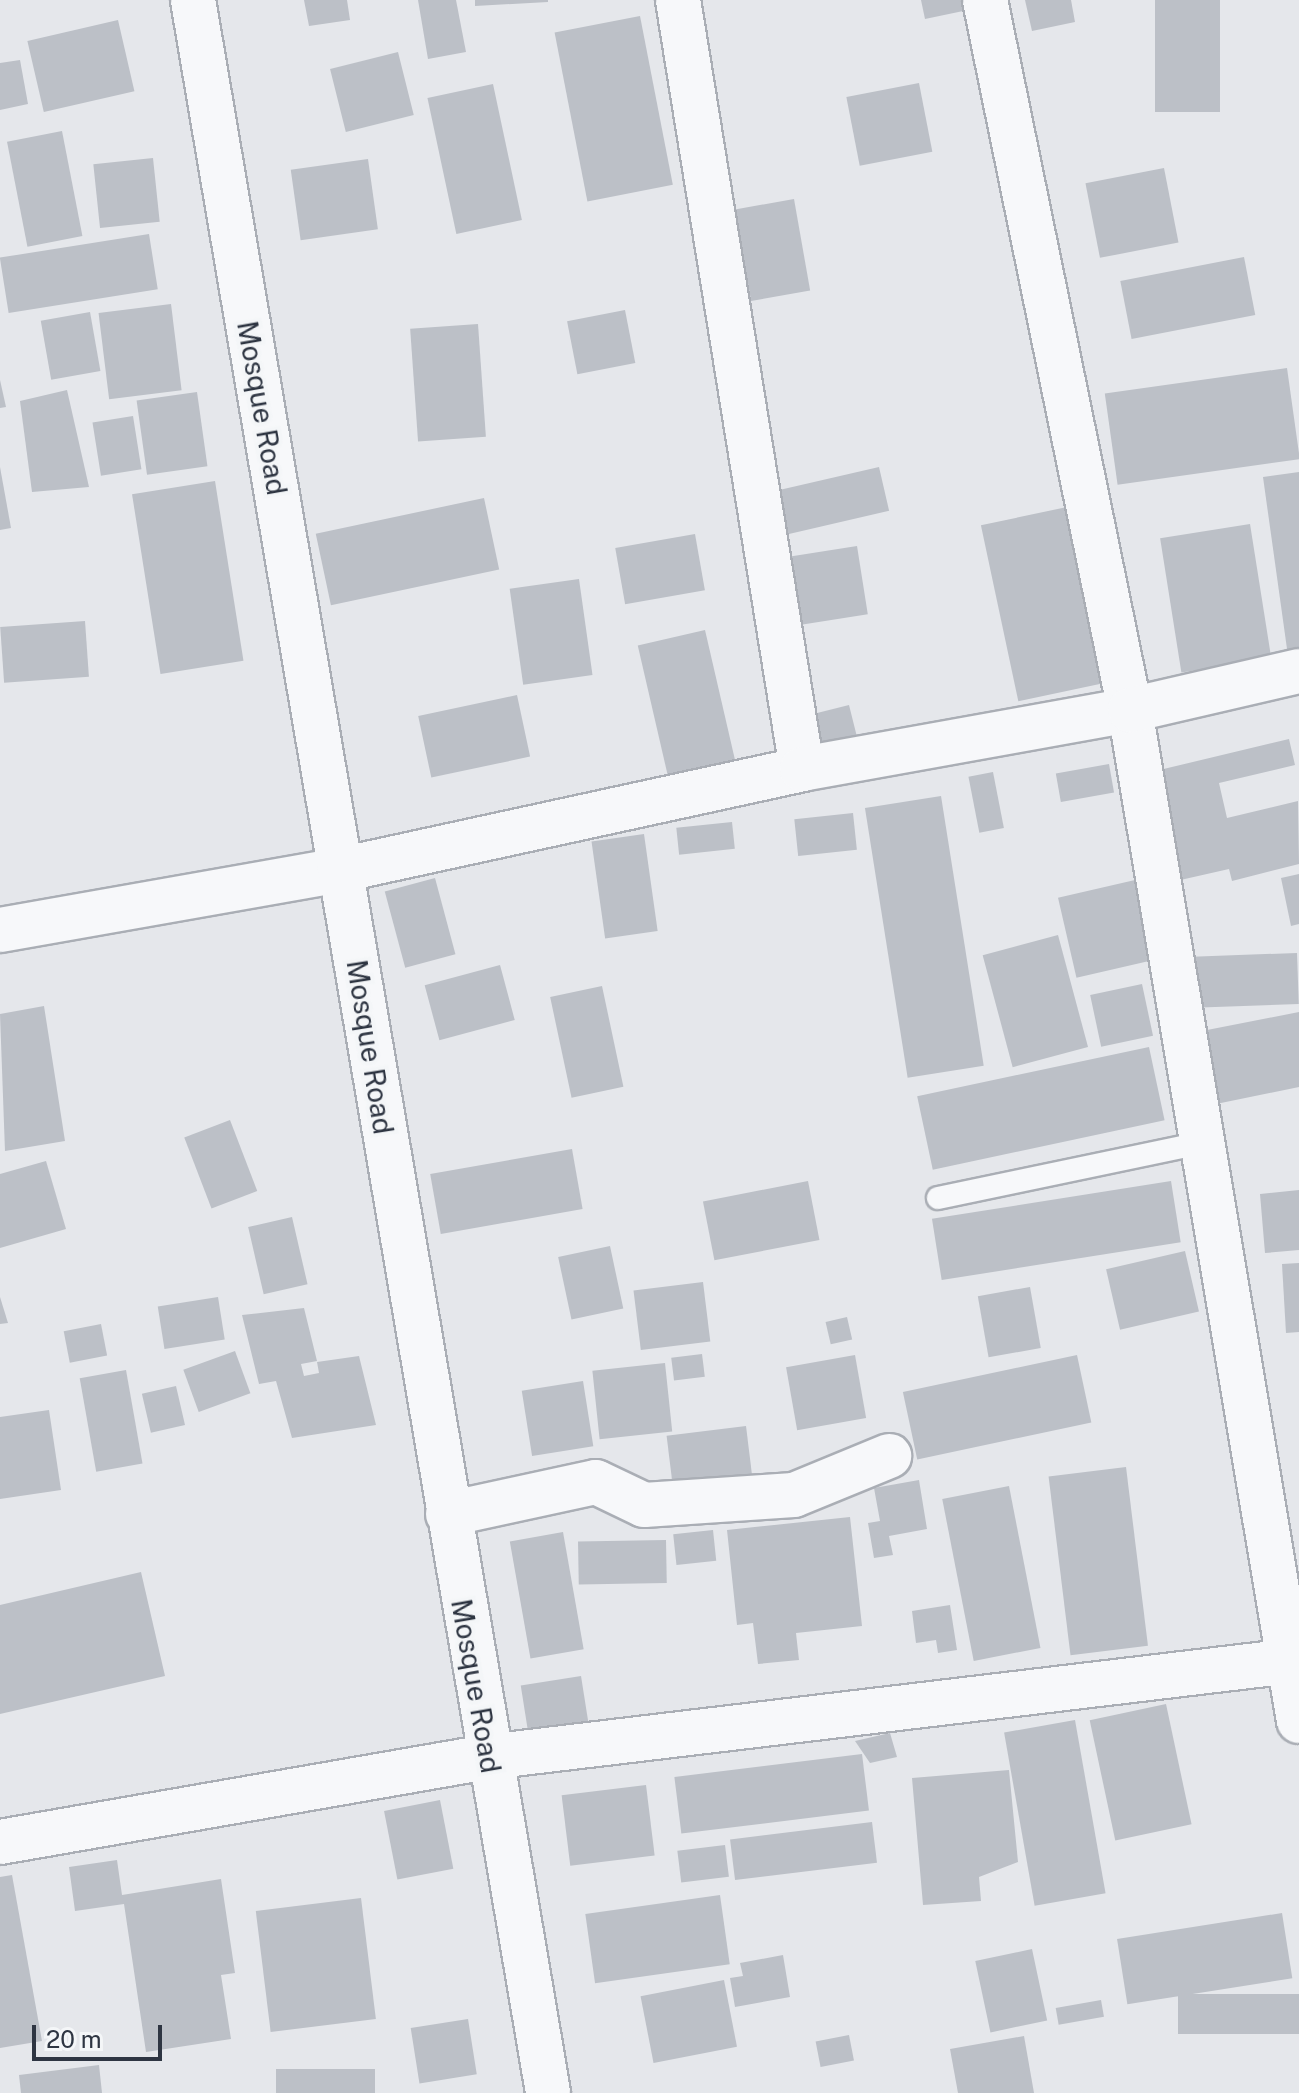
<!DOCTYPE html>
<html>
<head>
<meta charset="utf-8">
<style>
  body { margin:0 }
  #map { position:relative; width:1299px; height:2093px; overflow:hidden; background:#e5e7eb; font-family:"Public Sans",sans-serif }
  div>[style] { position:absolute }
  .building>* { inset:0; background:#bcc0c7; transform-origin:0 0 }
  .roads { filter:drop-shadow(2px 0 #aaaeb5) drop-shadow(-2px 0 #aaaeb5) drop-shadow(0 2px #aaaeb5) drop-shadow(0 -2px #aaaeb5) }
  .service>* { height:22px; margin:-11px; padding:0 11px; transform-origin:11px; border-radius:11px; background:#f7f8fa }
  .minor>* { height:44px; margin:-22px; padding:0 22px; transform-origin:22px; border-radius:22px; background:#f7f8fa }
  .tertiary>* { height:44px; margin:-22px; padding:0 22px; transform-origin:22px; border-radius:22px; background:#f7f8fa }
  span { translate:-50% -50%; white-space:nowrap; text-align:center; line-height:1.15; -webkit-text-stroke:8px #f4f6f8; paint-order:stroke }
  .street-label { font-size:28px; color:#2e3542 }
  .scale { position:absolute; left:32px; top:2025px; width:130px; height:36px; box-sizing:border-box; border:4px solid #2e3542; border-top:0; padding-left:10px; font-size:24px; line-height:28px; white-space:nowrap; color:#2e3542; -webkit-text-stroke:6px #f4f6f8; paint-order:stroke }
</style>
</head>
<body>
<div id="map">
  <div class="building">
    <div style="clip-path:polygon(304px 0,347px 0,350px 20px,309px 26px)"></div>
    <div style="clip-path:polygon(418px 0,456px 0,466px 52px,428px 59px)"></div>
    <div style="clip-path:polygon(475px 0,548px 0,548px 2px,475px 6px)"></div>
    <div style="clip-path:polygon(921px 0,965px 0,968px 10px,925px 19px)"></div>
    <div style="clip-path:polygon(1025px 0,1071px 0,1075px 22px,1032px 31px)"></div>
    <div style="left:1155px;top:0;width:65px;height:112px"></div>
    <div style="left:640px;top:16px;width:172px;height:87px;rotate:79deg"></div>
    <div style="left:118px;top:20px;width:73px;height:93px;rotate:77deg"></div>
    <div style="left:398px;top:52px;width:65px;height:70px;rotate:76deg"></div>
    <div style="clip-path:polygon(20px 60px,28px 104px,0 110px,0 63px)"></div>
    <div style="left:919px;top:83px;width:70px;height:74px;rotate:79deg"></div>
    <div style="left:493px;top:84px;width:139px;height:67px;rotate:78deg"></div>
    <div style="left:62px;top:131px;width:107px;height:56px;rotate:79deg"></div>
    <div style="left:153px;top:158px;width:64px;height:60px;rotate:84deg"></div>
    <div style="left:368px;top:159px;width:71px;height:78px;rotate:82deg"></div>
    <div style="left:1164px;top:168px;width:76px;height:80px;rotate:79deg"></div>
    <div style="left:794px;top:199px;width:93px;height:60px;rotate:80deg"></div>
    <div style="left:149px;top:234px;width:56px;height:151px;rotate:81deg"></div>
    <div style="left:1244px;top:257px;width:59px;height:126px;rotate:79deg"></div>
    <div style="left:171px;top:304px;width:87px;height:73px;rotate:83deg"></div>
    <div style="left:625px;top:310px;width:54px;height:59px;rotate:79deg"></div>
    <div style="left:90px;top:312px;width:60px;height:50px;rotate:80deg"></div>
    <div style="left:478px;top:324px;width:113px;height:68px;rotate:86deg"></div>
    <div style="left:1287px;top:368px;width:92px;height:184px;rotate:82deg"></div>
    <div style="clip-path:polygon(0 380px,6px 407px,0 408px)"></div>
    <div style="clip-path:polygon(67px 390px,89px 487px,32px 492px,20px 401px)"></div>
    <div style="left:197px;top:392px;width:75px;height:61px;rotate:82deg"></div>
    <div style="left:133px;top:416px;width:54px;height:41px;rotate:81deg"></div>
    <div style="clip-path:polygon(0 467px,11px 528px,0 530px)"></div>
    <div style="left:879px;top:467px;width:45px;height:133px;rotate:77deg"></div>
    <div style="clip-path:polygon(1299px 472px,1299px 654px,1288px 656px,1263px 477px)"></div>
    <div style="left:215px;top:481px;width:182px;height:84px;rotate:81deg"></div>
    <div style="left:484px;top:498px;width:73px;height:172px;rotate:78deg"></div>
    <div style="left:1067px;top:507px;width:180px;height:88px;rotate:78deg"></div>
    <div style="left:1250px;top:524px;width:136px;height:91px;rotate:81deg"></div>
    <div style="left:695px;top:534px;width:57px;height:81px;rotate:80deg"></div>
    <div style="left:857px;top:546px;width:69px;height:82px;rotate:81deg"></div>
    <div style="left:579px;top:579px;width:97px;height:70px;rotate:82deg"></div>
    <div style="left:85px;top:621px;width:56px;height:85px;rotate:86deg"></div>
    <div style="left:705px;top:630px;width:140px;height:69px;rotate:77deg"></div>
    <div style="left:517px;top:695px;width:63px;height:101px;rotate:78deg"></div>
    <div style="left:849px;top:705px;width:57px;height:76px;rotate:76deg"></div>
    <div style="clip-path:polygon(1289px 739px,1295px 765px,1219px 783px,1227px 818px,1298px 801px,1299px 864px,1232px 881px,1229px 869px,1176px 881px,1151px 772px)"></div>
    <div style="left:1109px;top:764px;width:29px;height:54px;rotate:80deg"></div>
    <div style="left:993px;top:772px;width:57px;height:25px;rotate:79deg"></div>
    <div style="left:941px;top:796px;width:273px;height:77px;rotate:81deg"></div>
    <div style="left:853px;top:813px;width:37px;height:59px;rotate:84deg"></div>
    <div style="left:732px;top:822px;width:27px;height:56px;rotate:84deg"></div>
    <div style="left:644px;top:834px;width:98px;height:53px;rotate:82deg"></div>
    <div style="clip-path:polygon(1299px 874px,1299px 924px,1291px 926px,1281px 878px)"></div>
    <div style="left:435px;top:878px;width:79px;height:52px;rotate:75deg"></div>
    <div style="left:1135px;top:880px;width:82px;height:79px;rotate:77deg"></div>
    <div style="left:1058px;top:935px;width:116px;height:78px;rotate:75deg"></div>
    <div style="left:1297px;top:953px;width:51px;height:105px;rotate:88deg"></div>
    <div style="left:500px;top:965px;width:57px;height:78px;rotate:75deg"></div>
    <div style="left:1142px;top:984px;width:53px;height:53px;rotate:78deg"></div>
    <div style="left:602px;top:986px;width:103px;height:53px;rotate:78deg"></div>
    <div style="clip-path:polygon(44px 1006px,65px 1141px,5px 1151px,0 1014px)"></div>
    <div style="clip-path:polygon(1299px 1012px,1299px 1087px,1216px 1104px,1202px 1031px)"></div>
    <div style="left:1149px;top:1047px;width:75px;height:237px;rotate:78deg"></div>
    <div style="left:230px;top:1120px;width:76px;height:49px;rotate:69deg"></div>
    <div style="left:572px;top:1149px;width:61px;height:144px;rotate:80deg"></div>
    <div style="clip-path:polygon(46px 1161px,66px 1229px,0 1248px,0 1174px)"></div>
    <div style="left:808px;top:1181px;width:60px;height:107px;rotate:79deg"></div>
    <div style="left:1171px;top:1181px;width:62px;height:242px;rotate:81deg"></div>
    <div style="clip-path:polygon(1299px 1190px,1299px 1250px,1265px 1253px,1260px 1194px)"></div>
    <div style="left:292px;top:1217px;width:69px;height:45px;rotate:77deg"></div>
    <div style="left:610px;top:1246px;width:64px;height:53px;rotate:78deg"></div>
    <div style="left:1185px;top:1251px;width:62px;height:81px;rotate:77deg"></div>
    <div style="clip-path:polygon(1299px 1263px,1299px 1332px,1286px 1333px,1282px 1264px)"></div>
    <div style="left:703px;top:1282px;width:60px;height:70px;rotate:83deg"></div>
    <div style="left:1030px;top:1287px;width:62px;height:53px;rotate:80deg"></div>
    <div style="clip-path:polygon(0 1297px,8px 1323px,0 1324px)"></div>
    <div style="left:218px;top:1297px;width:43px;height:61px;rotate:81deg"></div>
    <div style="clip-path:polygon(304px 1308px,317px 1361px,301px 1364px,304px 1376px,319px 1373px,317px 1362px,359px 1356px,376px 1425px,292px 1438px,276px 1381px,259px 1384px,242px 1315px)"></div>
    <div style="left:847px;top:1317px;width:23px;height:22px;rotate:77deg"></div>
    <div style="left:101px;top:1324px;width:32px;height:38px;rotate:79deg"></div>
    <div style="left:235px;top:1351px;width:45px;height:55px;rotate:70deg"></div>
    <div style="left:702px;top:1354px;width:23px;height:31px;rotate:83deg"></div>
    <div style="left:855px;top:1355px;width:64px;height:70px;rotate:80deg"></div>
    <div style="left:1077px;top:1355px;width:69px;height:178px;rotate:78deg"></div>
    <div style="left:665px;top:1363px;width:69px;height:73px;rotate:84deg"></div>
    <div style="left:126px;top:1370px;width:95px;height:47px;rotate:80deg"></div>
    <div style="left:583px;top:1381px;width:66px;height:62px;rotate:81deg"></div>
    <div style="left:176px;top:1386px;width:40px;height:35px;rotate:77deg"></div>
    <div style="clip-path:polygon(49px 1410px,61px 1490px,0 1499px,0 1417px)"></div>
    <div style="left:746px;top:1426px;width:62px;height:80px;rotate:83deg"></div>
    <div style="left:1126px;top:1467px;width:180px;height:78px;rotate:83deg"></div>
    <div style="clip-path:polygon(919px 1480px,927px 1529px,889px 1536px,893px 1555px,874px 1558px,868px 1523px,880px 1521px,874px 1488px)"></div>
    <div style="left:1009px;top:1486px;width:165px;height:68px;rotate:79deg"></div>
    <div style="clip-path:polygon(850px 1517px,862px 1626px,796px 1633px,799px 1660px,758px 1664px,753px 1623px,737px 1625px,727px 1530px)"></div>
    <div style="left:713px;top:1530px;width:31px;height:40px;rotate:84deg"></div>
    <div style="left:563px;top:1532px;width:119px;height:54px;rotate:80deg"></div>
    <div style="left:666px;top:1540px;width:43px;height:88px;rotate:89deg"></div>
    <div style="clip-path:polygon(141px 1572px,165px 1676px,0 1714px,0 1605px)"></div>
    <div style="clip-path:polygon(950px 1605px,957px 1650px,938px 1653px,936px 1640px,916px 1643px,912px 1611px)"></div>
    <div style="left:581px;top:1676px;width:47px;height:61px;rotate:81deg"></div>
    <div style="left:1166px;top:1704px;width:123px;height:78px;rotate:78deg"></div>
    <div style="left:1075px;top:1720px;width:176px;height:72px;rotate:80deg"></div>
    <div style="clip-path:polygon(890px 1733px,897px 1757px,870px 1763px,855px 1741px)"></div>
    <div style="left:862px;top:1754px;width:57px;height:189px;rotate:83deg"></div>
    <div style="clip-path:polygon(1009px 1770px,1018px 1862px,979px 1877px,981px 1901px,923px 1905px,912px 1778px)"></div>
    <div style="left:646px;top:1785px;width:71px;height:85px;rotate:83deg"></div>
    <div style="left:440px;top:1800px;width:70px;height:57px;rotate:79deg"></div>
    <div style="left:872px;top:1822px;width:41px;height:143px;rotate:83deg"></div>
    <div style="left:725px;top:1845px;width:32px;height:48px;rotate:83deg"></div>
    <div style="clip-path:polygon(117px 1860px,122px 1895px,221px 1879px,235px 1973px,221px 1975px,231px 2039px,146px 2052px,124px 1904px,75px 1911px,69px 1867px)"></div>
    <div style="clip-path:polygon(12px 1875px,42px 2041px,0 2048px,0 1877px)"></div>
    <div style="left:720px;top:1895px;width:70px;height:136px;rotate:82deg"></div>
    <div style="left:361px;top:1898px;width:122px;height:106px;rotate:83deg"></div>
    <div style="left:1282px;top:1913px;width:66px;height:167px;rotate:81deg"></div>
    <div style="left:1032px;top:1949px;width:73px;height:58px;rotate:78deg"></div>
    <div style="clip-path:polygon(783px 1955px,790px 1997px,735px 2007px,730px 1978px,743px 1976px,740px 1963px)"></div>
    <div style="left:724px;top:1980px;width:68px;height:85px;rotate:79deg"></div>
    <div style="left:1299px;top:1994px;width:40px;height:121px;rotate:90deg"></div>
    <div style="left:1101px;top:2000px;width:17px;height:46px;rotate:80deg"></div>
    <div style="left:468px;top:2019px;width:56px;height:58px;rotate:81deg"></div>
    <div style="left:849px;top:2035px;width:26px;height:34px;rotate:79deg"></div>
    <div style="clip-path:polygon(1024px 2036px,1034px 2093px,958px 2093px,950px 2049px)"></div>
    <div style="clip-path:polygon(99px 2065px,102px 2093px,21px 2093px,19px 2075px)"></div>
    <div style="left:375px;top:2069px;width:24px;height:99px;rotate:90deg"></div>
  </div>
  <div class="roads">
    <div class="service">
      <div style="left:938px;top:1198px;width:270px;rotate:-11.8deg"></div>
    </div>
    <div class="minor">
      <div style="left:678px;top:0;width:779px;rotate:80.84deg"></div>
      <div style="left:985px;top:0;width:725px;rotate:78.46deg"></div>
      <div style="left:1130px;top:710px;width:1025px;rotate:80.51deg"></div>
      <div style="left:0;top:930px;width:345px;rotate:-10deg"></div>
      <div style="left:340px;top:870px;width:473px;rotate:-12.3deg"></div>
      <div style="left:802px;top:769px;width:333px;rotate:-10.2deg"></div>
      <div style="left:1130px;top:710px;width:173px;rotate:-13deg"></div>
      <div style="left:448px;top:1514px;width:151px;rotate:-12.2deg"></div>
      <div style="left:596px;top:1482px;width:53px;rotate:25.6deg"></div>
      <div style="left:644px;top:1505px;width:150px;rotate:-3.8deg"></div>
      <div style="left:794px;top:1495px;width:103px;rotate:-22.3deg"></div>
      <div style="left:0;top:1842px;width:495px;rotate:-9.9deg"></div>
      <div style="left:488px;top:1757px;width:817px;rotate:-6.82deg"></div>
    </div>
    <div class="tertiary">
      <div style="left:193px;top:0;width:2123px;rotate:80.37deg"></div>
    </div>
  </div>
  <div class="street-label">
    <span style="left:262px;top:408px;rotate:80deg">Mosque Road</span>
    <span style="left:370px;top:1047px;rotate:81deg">Mosque Road</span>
    <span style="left:476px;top:1686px;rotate:80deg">Mosque Road</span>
  </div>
  <div class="scale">20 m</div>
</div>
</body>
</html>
